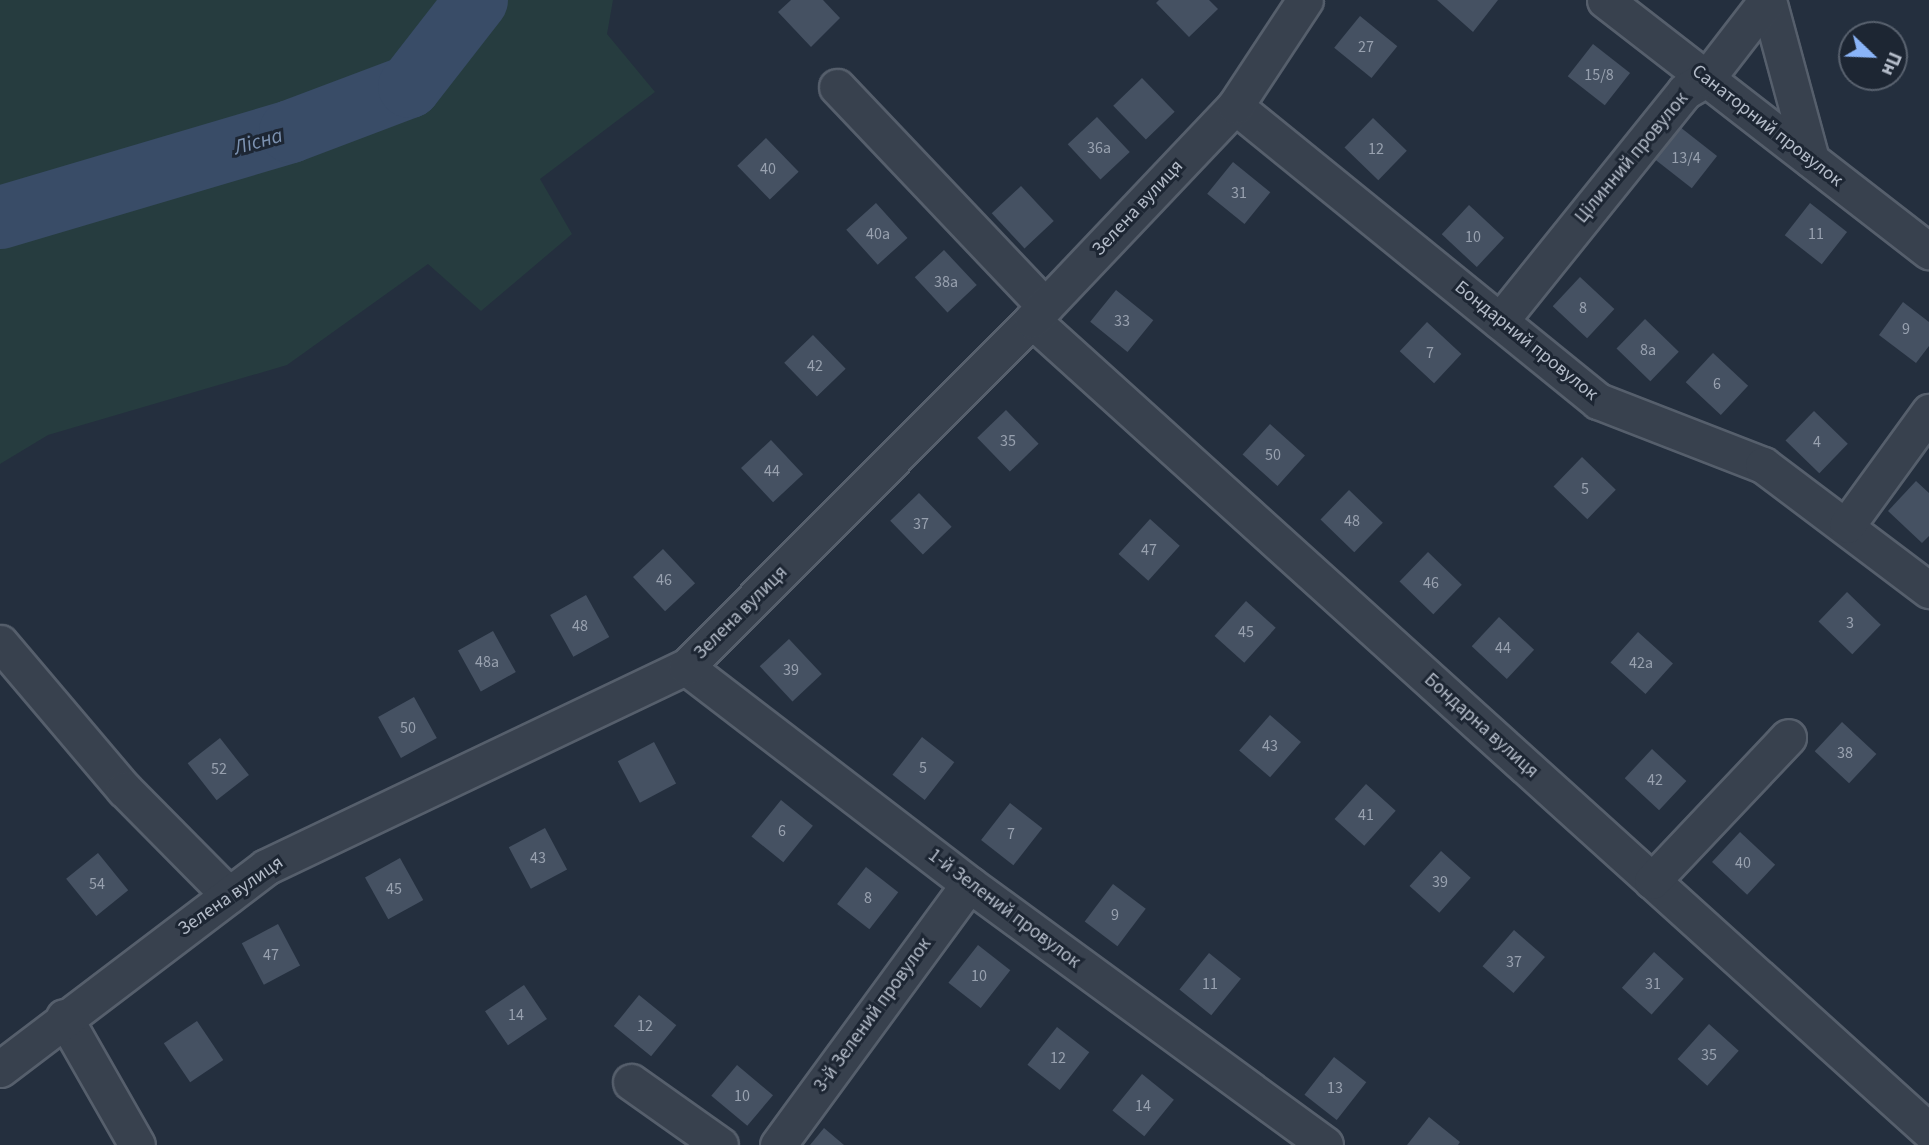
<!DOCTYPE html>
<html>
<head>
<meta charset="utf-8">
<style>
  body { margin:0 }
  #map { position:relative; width:1929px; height:1145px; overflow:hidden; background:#242f3e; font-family:"Source Sans 3",sans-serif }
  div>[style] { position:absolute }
  .green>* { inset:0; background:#263c3f }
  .river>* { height:63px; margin:-31.5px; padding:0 31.5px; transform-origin:31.5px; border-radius:31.5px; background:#394c67 }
  .building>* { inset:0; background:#455162; transform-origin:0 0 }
  .roads { filter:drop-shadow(2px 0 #565f6c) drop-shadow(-2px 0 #565f6c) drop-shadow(0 2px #565f6c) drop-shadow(0 -2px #565f6c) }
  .minor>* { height:35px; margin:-17.5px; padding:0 17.5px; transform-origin:17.5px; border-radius:17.5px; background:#38414e }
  span { translate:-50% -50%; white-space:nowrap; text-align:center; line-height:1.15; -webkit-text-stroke:6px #1d2633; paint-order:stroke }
  .number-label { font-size:16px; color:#98a1af }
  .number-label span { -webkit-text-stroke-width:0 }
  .street-label { font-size:19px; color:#b4bcc9 }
  .water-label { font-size:21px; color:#7c92b1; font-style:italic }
  .north { position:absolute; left:1838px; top:21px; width:70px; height:70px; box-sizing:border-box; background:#1d2633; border:2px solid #59626f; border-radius:50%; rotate:113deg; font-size:19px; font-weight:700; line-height:28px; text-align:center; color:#b4bcc9 }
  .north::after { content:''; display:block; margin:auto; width:24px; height:32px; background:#8ab4f8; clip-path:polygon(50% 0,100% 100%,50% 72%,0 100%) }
</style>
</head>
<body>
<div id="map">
  <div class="green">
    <div style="clip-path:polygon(0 0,613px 0,607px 34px,655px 92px,540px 179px,572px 234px,481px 311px,428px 264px,287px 365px,48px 435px,0 464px)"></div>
  </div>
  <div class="river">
    <div style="left:0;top:217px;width:302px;rotate:-16.5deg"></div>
    <div style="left:290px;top:131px;width:127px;rotate:-20.7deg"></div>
    <div style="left:409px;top:86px;width:109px;rotate:-52.1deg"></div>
  </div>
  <div class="building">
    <div style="clip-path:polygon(791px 0,823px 0,840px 18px,811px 47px,778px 12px)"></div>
    <div style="clip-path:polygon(1159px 0,1209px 0,1218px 9px,1189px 37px,1156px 3px)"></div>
    <div style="clip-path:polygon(1437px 0,1498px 0,1473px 32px)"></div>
    <div style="left:1360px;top:16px;width:48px;height:41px;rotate:39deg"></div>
    <div style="left:1593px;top:44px;width:47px;height:41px;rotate:38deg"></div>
    <div style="left:1142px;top:78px;width:47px;height:40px;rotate:46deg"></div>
    <div style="left:1097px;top:117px;width:48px;height:40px;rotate:47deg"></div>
    <div style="left:1373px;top:118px;width:47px;height:41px;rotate:44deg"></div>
    <div style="left:1680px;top:127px;width:47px;height:41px;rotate:38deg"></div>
    <div style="left:766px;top:138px;width:47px;height:40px;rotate:46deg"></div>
    <div style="left:1233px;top:162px;width:48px;height:41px;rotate:39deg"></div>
    <div style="left:1021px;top:186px;width:48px;height:40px;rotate:47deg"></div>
    <div style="left:876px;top:203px;width:47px;height:40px;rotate:48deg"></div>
    <div style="left:1810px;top:203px;width:47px;height:41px;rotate:38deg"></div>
    <div style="left:1469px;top:205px;width:48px;height:40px;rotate:43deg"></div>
    <div style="left:944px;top:250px;width:48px;height:40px;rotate:47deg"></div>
    <div style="left:1580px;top:277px;width:47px;height:40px;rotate:43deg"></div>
    <div style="left:1116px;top:290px;width:48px;height:41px;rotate:39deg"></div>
    <div style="clip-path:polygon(1903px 302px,1929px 322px,1929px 346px,1916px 363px,1879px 335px)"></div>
    <div style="left:1645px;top:319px;width:47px;height:41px;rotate:44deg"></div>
    <div style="left:1427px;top:322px;width:47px;height:40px;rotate:43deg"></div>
    <div style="left:813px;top:335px;width:47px;height:40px;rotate:46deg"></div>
    <div style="left:1713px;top:353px;width:48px;height:40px;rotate:43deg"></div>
    <div style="left:1006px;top:410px;width:47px;height:40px;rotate:46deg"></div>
    <div style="left:1814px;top:411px;width:47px;height:41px;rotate:44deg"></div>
    <div style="left:1270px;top:424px;width:47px;height:41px;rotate:42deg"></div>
    <div style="left:771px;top:440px;width:47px;height:41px;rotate:47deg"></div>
    <div style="left:1582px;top:457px;width:47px;height:41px;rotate:44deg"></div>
    <div style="clip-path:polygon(1916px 481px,1929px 493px,1929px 536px,1922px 543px,1888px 511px)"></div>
    <div style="left:1349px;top:490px;width:47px;height:41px;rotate:44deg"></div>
    <div style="left:919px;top:493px;width:47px;height:40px;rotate:46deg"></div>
    <div style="left:1150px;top:519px;width:40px;height:47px;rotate:42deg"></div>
    <div style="left:663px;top:549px;width:47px;height:41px;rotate:47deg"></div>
    <div style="left:1428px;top:552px;width:47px;height:41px;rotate:44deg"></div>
    <div style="left:1847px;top:592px;width:47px;height:41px;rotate:44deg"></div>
    <div style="left:586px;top:595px;width:48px;height:41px;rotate:61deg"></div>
    <div style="left:1246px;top:601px;width:40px;height:47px;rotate:42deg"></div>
    <div style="left:1499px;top:617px;width:48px;height:40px;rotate:43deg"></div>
    <div style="left:493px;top:631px;width:47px;height:40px;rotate:61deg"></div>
    <div style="left:1638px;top:632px;width:47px;height:41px;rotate:42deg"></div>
    <div style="left:789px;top:639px;width:48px;height:40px;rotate:47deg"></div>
    <div style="left:414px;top:697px;width:47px;height:41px;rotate:61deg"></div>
    <div style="left:1270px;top:715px;width:41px;height:47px;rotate:41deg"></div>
    <div style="left:1842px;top:722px;width:47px;height:40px;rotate:43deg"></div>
    <div style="left:922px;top:737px;width:41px;height:48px;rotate:38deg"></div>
    <div style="left:220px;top:738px;width:47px;height:41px;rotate:52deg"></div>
    <div style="left:654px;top:742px;width:47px;height:41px;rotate:62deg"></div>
    <div style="left:1652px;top:749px;width:47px;height:40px;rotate:43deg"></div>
    <div style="left:1366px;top:784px;width:40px;height:47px;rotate:42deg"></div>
    <div style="left:781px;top:800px;width:41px;height:47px;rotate:39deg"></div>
    <div style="left:1010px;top:803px;width:41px;height:47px;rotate:38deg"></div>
    <div style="left:545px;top:828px;width:47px;height:41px;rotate:62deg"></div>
    <div style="left:1740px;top:832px;width:48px;height:41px;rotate:43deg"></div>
    <div style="left:1441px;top:851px;width:40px;height:47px;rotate:42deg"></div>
    <div style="left:98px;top:853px;width:48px;height:41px;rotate:51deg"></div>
    <div style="left:400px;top:858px;width:48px;height:40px;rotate:61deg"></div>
    <div style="left:866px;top:867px;width:41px;height:47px;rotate:38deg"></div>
    <div style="left:1113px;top:884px;width:41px;height:47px;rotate:37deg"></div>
    <div style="left:278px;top:924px;width:47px;height:41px;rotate:62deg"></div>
    <div style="left:1514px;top:930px;width:41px;height:48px;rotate:41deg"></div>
    <div style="left:978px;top:945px;width:41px;height:48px;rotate:38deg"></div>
    <div style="left:1654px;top:952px;width:40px;height:48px;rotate:42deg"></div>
    <div style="left:1209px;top:953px;width:41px;height:47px;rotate:39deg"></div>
    <div style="left:524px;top:985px;width:41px;height:47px;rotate:56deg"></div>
    <div style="left:639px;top:995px;width:48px;height:40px;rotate:39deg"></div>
    <div style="left:197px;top:1021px;width:47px;height:40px;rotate:56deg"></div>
    <div style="left:1709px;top:1024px;width:40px;height:47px;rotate:42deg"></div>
    <div style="left:1057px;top:1027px;width:41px;height:48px;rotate:38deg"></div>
    <div style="left:1334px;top:1057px;width:41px;height:48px;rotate:38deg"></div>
    <div style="left:737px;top:1065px;width:47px;height:40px;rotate:40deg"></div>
    <div style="left:1142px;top:1074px;width:41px;height:47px;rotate:39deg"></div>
    <div style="clip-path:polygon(1429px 1117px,1460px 1142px,1458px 1145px,1407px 1145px)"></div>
    <div style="clip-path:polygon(824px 1128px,844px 1145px,810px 1145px)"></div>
  </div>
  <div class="roads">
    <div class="minor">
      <div style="left:1605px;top:0;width:410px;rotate:37.8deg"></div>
      <div style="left:1768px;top:0;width:165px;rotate:74.9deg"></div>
      <div style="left:837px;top:87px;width:302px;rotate:46.5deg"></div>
      <div style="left:1235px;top:106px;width:468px;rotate:39.1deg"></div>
      <div style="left:1598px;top:401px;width:177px;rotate:21.2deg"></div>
      <div style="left:1763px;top:465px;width:208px;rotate:37deg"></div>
      <div style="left:1032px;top:320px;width:1209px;rotate:42.12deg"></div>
      <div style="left:1500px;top:321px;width:295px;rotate:-51.2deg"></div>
      <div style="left:1685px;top:91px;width:24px;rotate:-30deg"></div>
      <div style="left:1706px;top:79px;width:100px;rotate:-52.3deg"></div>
      <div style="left:1847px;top:525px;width:140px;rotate:-54deg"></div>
      <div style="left:0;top:643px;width:192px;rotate:49.7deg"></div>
      <div style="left:124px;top:789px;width:149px;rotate:45.3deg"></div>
      <div style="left:686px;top:667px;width:357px;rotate:37.5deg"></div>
      <div style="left:969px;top:884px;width:441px;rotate:36.2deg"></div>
      <div style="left:1652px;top:881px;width:198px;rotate:-46.6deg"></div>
      <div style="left:64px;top:1017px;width:147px;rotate:60.3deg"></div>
      <div style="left:0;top:1069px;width:334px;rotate:-37.2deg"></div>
      <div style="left:266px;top:867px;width:465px;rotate:-25.5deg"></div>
      <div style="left:686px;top:667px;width:490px;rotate:-45.1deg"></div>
      <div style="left:1032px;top:320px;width:295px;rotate:-46.5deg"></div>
      <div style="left:1235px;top:106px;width:127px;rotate:-56.6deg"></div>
      <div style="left:631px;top:1082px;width:109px;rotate:35.3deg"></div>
      <div style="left:778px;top:1145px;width:323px;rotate:-53.8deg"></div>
    </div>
  </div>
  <div class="number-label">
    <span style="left:1366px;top:47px">27</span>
    <span style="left:1599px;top:75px">15/8</span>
    <span style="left:1099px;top:148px">36а</span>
    <span style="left:1376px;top:149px">12</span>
    <span style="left:1686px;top:158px">13/4</span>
    <span style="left:768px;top:169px">40</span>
    <span style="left:1239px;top:193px">31</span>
    <span style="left:878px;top:234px">40а</span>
    <span style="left:1816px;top:234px">11</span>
    <span style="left:1473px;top:237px">10</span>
    <span style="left:946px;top:282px">38а</span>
    <span style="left:1583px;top:308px">8</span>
    <span style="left:1122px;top:321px">33</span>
    <span style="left:1906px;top:329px">9</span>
    <span style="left:1648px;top:350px">8а</span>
    <span style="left:1430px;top:353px">7</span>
    <span style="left:815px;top:366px">42</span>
    <span style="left:1717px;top:384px">6</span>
    <span style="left:1008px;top:441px">35</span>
    <span style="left:1817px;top:442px">4</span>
    <span style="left:1273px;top:455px">50</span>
    <span style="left:772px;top:471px">44</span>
    <span style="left:1585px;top:489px">5</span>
    <span style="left:1352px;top:521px">48</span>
    <span style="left:921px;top:524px">37</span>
    <span style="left:1149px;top:550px">47</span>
    <span style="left:664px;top:580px">46</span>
    <span style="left:1431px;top:583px">46</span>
    <span style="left:1850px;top:623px">3</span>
    <span style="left:580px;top:626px">48</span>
    <span style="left:1246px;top:632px">45</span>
    <span style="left:1503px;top:648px">44</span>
    <span style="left:487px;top:662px">48а</span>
    <span style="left:1641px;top:663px">42а</span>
    <span style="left:791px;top:670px">39</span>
    <span style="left:408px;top:728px">50</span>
    <span style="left:1270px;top:746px">43</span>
    <span style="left:1845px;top:753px">38</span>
    <span style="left:923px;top:768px">5</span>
    <span style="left:219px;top:769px">52</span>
    <span style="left:1655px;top:780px">42</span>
    <span style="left:1366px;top:815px">41</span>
    <span style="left:782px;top:831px">6</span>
    <span style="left:1011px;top:834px">7</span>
    <span style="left:538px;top:858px">43</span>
    <span style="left:1743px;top:863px">40</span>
    <span style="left:1440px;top:882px">39</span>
    <span style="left:97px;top:884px">54</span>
    <span style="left:394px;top:889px">45</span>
    <span style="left:868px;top:898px">8</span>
    <span style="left:1115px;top:915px">9</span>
    <span style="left:271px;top:955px">47</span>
    <span style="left:1514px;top:962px">37</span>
    <span style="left:979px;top:976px">10</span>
    <span style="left:1210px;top:984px">11</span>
    <span style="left:1653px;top:984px">31</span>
    <span style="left:516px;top:1015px">14</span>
    <span style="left:645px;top:1026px">12</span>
    <span style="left:1709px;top:1055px">35</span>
    <span style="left:1058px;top:1058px">12</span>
    <span style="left:1335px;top:1088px">13</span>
    <span style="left:742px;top:1096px">10</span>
    <span style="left:1143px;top:1106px">14</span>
  </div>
  <div class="street-label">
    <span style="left:1767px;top:126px;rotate:38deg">Санаторний провулок</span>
    <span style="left:1632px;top:158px;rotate:-50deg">Цілинний провулок</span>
    <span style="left:1138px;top:208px;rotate:-47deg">Зелена вулиця</span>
    <span style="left:1526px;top:341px;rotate:39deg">Бондарний провулок</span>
    <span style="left:741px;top:613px;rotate:-45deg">Зелена вулиця</span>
    <span style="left:1481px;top:726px;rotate:42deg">Бондарна вулиця</span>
    <span style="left:231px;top:896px;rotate:-35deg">Зелена вулиця</span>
    <span style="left:1004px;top:909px;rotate:37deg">1-й Зелений провулок</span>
    <span style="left:873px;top:1015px;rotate:-54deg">3-й Зелений провулок</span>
  </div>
  <div class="water-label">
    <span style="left:258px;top:141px;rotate:-16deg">Лісна</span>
  </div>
  <div class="north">Пн</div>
</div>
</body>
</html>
